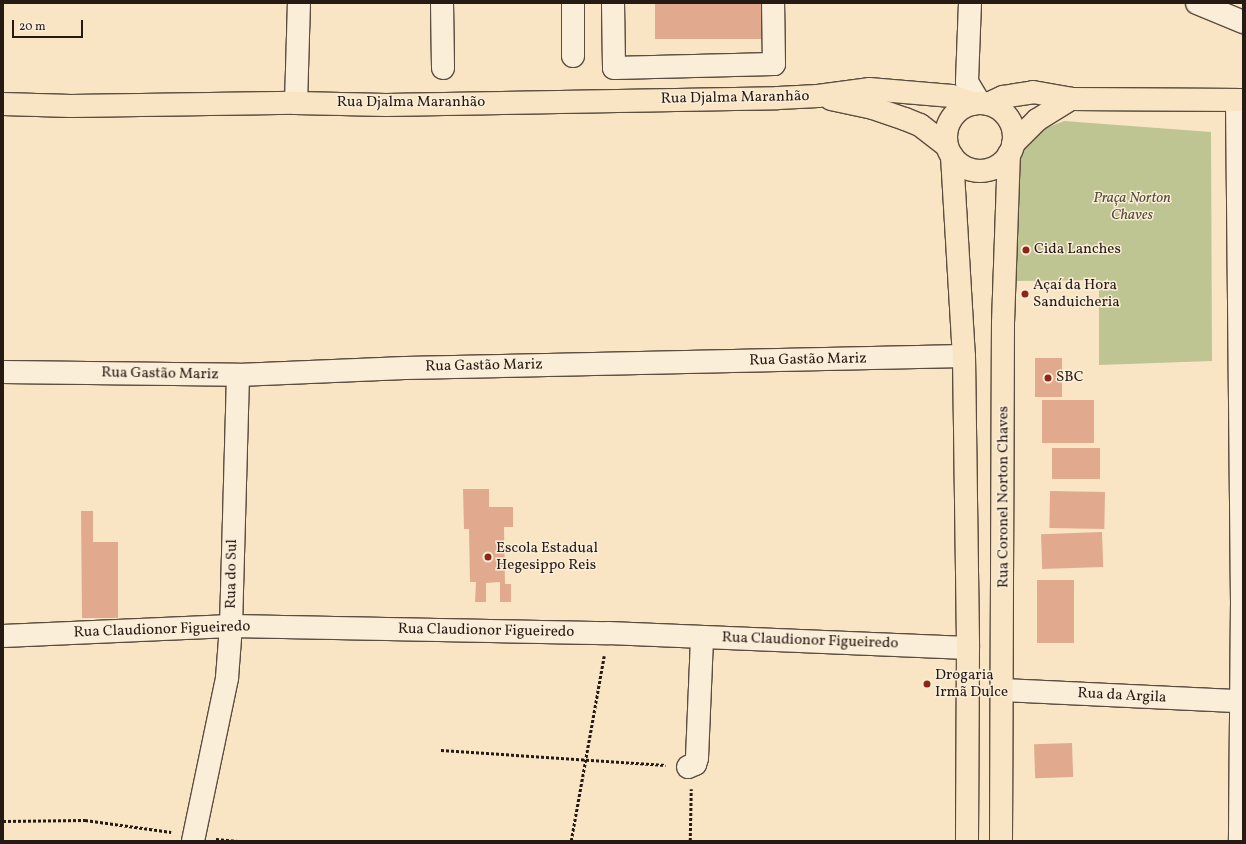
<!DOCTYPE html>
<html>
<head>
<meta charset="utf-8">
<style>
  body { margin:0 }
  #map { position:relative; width:1246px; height:844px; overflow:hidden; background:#f9e5c3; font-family:Vollkorn,serif }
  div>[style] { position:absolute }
  .green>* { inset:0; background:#bfc493 }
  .building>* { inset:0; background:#e1aa8f; transform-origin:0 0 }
  .path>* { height:2.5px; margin-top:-1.25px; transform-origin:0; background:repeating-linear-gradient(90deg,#261a15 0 3px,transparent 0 5px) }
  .roads { filter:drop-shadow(1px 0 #5b4d40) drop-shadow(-1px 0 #5b4d40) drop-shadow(0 1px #5b4d40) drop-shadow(0 -1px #5b4d40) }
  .minor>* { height:22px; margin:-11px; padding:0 11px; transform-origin:11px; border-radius:11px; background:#fbeed8 }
  .major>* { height:22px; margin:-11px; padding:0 11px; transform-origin:11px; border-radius:11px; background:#f9e5c3 }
  .major>.ring { margin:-11px; padding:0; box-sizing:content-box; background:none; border:22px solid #f9e5c3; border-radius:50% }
  .dots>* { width:11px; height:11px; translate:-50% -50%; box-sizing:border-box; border:2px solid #fbeed8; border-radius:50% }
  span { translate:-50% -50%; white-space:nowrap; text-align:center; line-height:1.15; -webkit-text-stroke:3px #fbeed8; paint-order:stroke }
  .street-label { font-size:15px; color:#261a15 }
  .park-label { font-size:15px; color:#544d3b; font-style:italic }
  .poi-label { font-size:15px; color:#261a15 }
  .left { translate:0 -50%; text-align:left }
  .frame { position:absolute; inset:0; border:4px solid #261a15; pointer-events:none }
  .scale { position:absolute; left:12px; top:20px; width:71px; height:18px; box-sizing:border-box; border:2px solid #261a15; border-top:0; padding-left:5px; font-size:12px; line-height:14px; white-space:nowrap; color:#261a15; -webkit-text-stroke:3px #fbeed8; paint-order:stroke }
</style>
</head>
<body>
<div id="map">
  <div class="green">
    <div style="clip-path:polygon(1064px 121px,1211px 132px,1212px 361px,1099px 365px,1099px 280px,1006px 281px,1009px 160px,1036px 132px)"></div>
  </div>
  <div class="building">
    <div style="left:655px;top:3px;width:109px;height:36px"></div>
    <div style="left:1035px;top:358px;width:27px;height:39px"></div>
    <div style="left:1042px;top:400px;width:52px;height:43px"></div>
    <div style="left:1052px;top:448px;width:48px;height:31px"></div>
    <div style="clip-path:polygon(463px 489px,489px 489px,489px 507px,513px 507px,513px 527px,504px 527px,505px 584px,511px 584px,511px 602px,500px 602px,500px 582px,486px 583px,486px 602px,475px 602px,476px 582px,470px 582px,469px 529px,464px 529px)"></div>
    <div style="left:1050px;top:491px;width:55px;height:37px;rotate:1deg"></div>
    <div style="clip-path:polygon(81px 511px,93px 511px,93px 542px,118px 542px,118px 618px,82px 618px)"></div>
    <div style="left:1102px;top:532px;width:35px;height:61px;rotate:88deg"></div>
    <div style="left:1037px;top:580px;width:37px;height:63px"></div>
    <div style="left:1072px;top:743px;width:34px;height:38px;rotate:88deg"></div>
  </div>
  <div class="path">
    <div style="left:441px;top:750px;width:225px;rotate:3.8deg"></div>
    <div style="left:3px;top:821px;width:82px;rotate:-0.7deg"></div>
    <div style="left:85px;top:820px;width:87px;rotate:7.9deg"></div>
    <div style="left:216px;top:839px;width:25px;rotate:5deg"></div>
    <div style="left:571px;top:841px;width:188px;rotate:-79.9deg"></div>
    <div style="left:690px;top:841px;width:52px;rotate:-88.9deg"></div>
  </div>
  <div class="roads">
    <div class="minor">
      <div style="left:442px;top:3px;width:65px;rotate:89.1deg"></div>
      <div style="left:573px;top:3px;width:53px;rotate:90deg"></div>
      <div style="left:613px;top:3px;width:65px;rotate:89.1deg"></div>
      <div style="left:614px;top:68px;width:160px;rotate:-1.4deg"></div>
      <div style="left:774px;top:64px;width:61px;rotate:-90.9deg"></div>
      <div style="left:970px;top:3px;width:79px;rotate:92.2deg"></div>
      <div style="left:967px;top:82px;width:23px;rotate:59deg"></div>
      <div style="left:1197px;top:3px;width:50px;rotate:22.4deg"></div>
      <div style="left:1237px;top:100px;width:502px;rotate:89.43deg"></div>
      <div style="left:1242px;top:602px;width:239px;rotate:90.5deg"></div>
      <div style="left:296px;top:103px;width:100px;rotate:-88.3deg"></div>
      <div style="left:3px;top:372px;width:235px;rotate:0.7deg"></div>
      <div style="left:238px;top:375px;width:167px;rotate:-2.4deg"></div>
      <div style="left:405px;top:368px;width:559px;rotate:-1.23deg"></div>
      <div style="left:3px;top:636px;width:228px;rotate:-2.5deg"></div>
      <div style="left:231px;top:626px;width:377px;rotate:1.1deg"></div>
      <div style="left:608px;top:633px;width:360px;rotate:2.4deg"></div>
      <div style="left:1003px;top:690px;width:237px;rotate:2.7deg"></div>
      <div style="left:688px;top:767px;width:8px;rotate:-23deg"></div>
      <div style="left:695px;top:764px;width:6px;rotate:-72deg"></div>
      <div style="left:697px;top:758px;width:121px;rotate:-87.6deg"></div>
      <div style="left:193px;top:841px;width:167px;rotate:-78.2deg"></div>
      <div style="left:227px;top:678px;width:52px;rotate:-85.6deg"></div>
      <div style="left:231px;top:626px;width:251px;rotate:-88.4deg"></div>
    </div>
    <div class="major">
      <div style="left:831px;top:99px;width:43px;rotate:12.1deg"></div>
      <div style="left:873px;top:108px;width:34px;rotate:19deg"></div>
      <div style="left:905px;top:119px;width:16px;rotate:22deg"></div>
      <div style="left:920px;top:125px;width:34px;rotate:38deg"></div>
      <div class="ring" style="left:946px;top:103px;width:46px;height:46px"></div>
      <div style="left:3px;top:104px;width:68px;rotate:1.7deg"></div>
      <div style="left:71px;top:106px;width:225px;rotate:-0.8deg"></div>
      <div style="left:296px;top:103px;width:90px;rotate:1.3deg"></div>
      <div style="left:386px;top:105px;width:392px;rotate:-1deg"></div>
      <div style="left:778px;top:98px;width:40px;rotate:-2.9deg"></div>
      <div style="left:818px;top:96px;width:51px;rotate:-7.8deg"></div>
      <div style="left:869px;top:89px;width:83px;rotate:4.8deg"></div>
      <div style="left:952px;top:96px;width:23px;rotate:20deg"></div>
      <div style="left:988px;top:104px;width:17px;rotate:-25deg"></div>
      <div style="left:1003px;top:97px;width:30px;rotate:-9deg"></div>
      <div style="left:1033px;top:92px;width:39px;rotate:10deg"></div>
      <div style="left:1071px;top:99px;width:172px;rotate:0.3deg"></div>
      <div style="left:1013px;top:144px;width:34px;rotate:-45deg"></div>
      <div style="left:1037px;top:120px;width:40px;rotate:-32deg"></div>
      <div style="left:952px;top:156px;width:200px;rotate:86.6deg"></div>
      <div style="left:964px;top:356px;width:292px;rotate:89.2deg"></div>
      <div style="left:968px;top:648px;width:193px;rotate:90.3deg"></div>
      <div style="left:1001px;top:841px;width:518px;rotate:-89.78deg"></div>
      <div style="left:1003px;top:323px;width:169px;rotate:-88deg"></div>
    </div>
  </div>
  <div class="dots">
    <div style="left:1026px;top:250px;background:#8f2418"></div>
    <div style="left:1025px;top:294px;background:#8f2418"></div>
    <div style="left:1048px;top:378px;background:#8f2418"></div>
    <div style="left:488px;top:557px;background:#8f2418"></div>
    <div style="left:927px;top:684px;background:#8f2418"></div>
  </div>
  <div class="street-label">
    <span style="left:735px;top:98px;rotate:-1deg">Rua Djalma Maranhão</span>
    <span style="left:411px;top:103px">Rua Djalma Maranhão</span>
    <span style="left:808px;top:360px;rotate:-1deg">Rua Gastão Mariz</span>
    <span style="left:484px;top:366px;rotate:-1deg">Rua Gastão Mariz</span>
    <span style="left:160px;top:374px;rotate:1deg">Rua Gastão Mariz</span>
    <span style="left:1004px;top:497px;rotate:-90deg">Rua Coronel Norton Chaves</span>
    <span style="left:232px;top:574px;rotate:-89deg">Rua do Sul</span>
    <span style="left:162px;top:630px;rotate:-2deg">Rua Claudionor Figueiredo</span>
    <span style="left:486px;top:631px;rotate:1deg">Rua Claudionor Figueiredo</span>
    <span style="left:810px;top:641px;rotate:2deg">Rua Claudionor Figueiredo</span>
    <span style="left:1122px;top:696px;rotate:3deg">Rua da Argila</span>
  </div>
  <div class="park-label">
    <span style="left:1132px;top:207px">Praça Norton<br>Chaves</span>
  </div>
  <div class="poi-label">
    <span class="left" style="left:1034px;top:250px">Cida Lanches</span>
    <span class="left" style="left:1033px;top:294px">Açaí da Hora<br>Sanduicheria</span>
    <span class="left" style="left:1056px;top:378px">SBC</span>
    <span class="left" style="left:496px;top:557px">Escola Estadual<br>Hegesippo Reis</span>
    <span class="left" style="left:935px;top:684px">Drogaria<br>Irmã Dulce</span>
  </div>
  <div class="frame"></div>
  <div class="scale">20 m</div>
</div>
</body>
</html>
